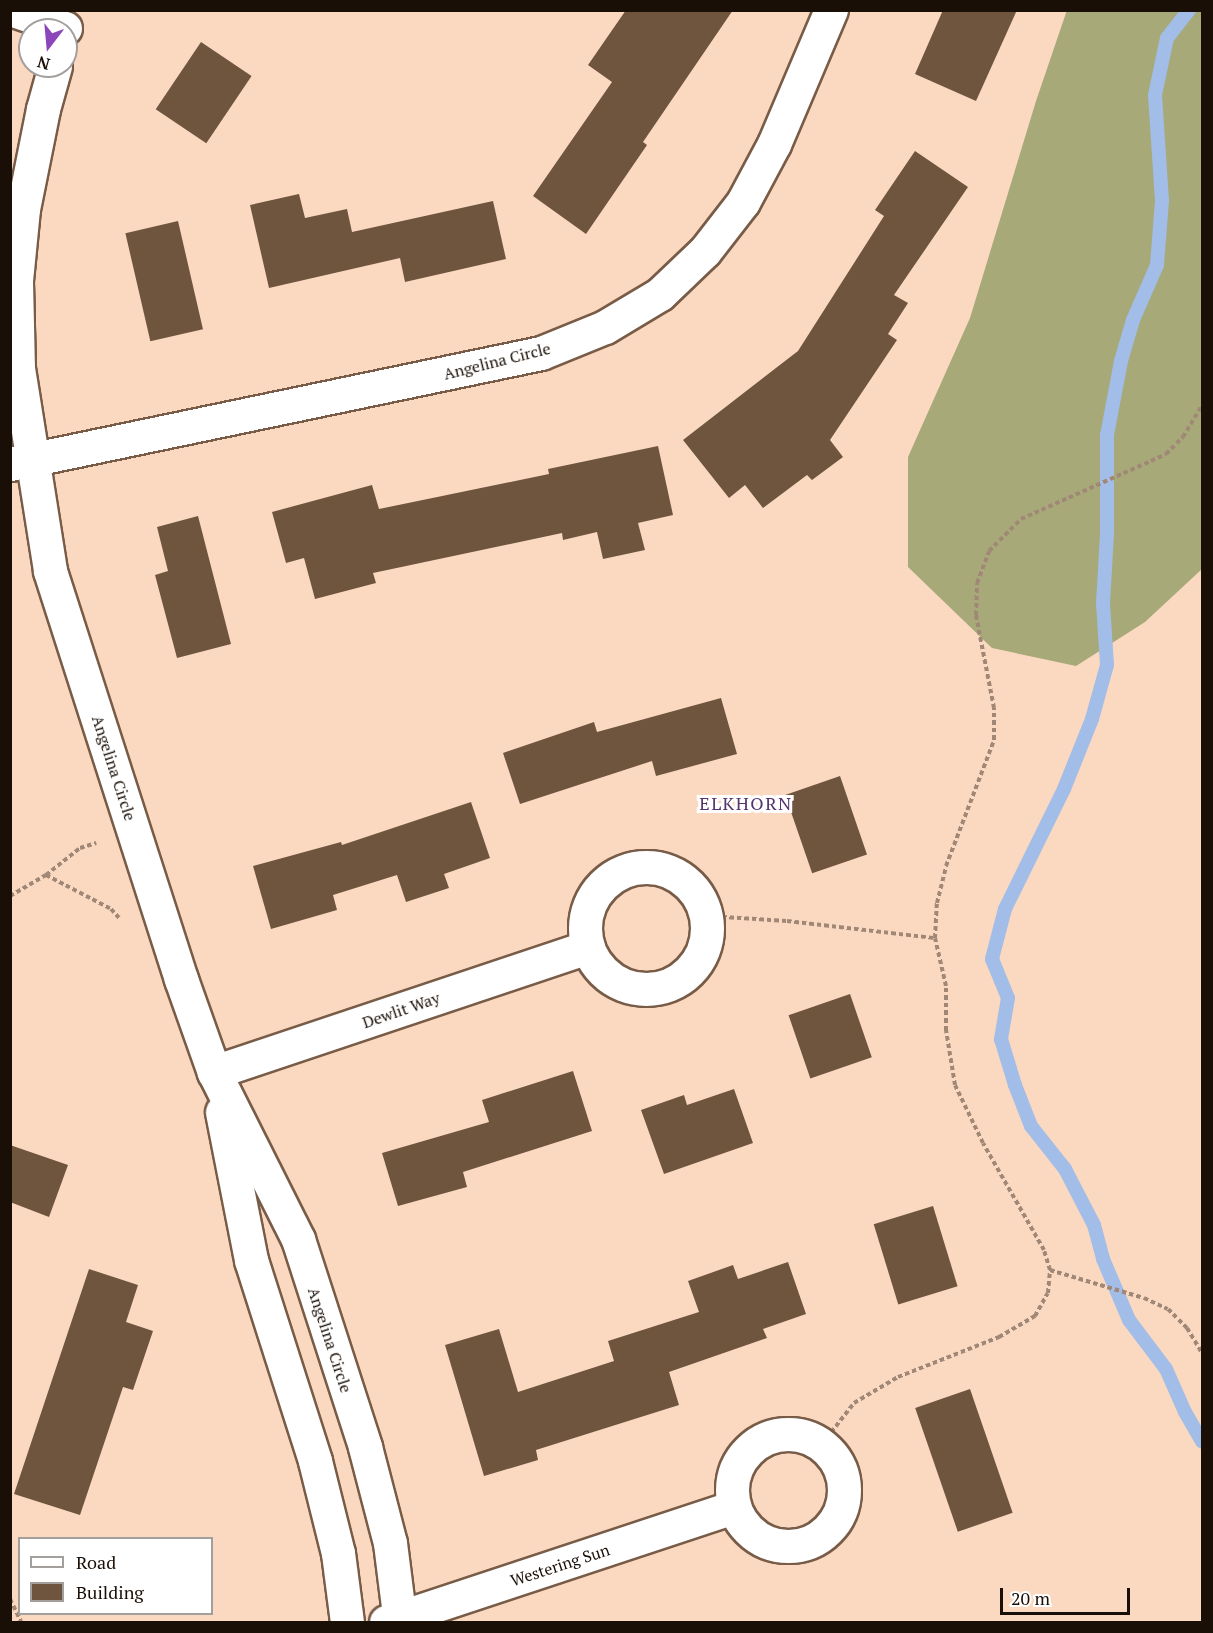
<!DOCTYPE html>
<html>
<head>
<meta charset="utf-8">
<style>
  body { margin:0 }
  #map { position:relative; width:1213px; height:1633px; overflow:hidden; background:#fbd9c1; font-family:"PT Serif",serif }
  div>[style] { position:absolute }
  .forest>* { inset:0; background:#a7a978 }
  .stream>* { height:14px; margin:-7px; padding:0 7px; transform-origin:7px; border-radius:7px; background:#a2bde7 }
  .building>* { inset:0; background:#6f553e; transform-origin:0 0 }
  .path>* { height:4px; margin-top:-2px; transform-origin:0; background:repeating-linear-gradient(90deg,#a18876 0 4.5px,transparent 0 7.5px) }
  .roads { filter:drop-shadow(2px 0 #785c47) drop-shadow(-2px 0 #785c47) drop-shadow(0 2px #785c47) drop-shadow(0 -2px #785c47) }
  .street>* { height:33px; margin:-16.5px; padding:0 16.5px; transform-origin:16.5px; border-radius:16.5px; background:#fff }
  .street>.ring { margin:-16.5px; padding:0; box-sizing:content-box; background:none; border:33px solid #fff; border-radius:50% }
  span { translate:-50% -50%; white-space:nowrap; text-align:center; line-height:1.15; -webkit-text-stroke:6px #fff; paint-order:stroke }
  .street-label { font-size:16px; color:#1a0f07 }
  .neighbourhood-label { font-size:18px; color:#56356e; letter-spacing:1.5px }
  .frame { position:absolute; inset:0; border:12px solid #1a0f07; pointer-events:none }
  .legend { position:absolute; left:18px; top:1537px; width:195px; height:78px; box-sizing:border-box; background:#fff; border:2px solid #a39f9c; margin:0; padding:8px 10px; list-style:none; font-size:18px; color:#1a0f07 }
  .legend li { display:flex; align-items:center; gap:12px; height:30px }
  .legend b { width:30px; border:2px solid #a39f9c }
  .north { position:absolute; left:18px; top:18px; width:60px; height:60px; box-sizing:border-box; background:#fff; border:2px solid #a39f9c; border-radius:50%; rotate:196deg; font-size:16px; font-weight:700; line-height:24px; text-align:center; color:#1a0f07 }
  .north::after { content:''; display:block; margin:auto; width:21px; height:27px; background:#8b46ba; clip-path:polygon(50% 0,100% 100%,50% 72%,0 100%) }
  .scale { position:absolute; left:1000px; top:1588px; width:130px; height:27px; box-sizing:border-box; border:3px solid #1a0f07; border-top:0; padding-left:8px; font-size:18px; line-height:21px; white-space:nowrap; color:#1a0f07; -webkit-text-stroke:4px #fff; paint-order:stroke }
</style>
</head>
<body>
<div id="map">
  <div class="forest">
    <div style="clip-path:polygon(1067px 10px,1202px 11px,1202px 569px,1145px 622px,1076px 666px,992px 648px,908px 567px,908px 457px,970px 318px,1036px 101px)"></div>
  </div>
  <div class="stream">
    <div style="left:1189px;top:10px;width:36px;rotate:128deg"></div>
    <div style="left:1167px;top:38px;width:58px;rotate:101.9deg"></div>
    <div style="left:1155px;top:95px;width:106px;rotate:86.2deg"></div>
    <div style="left:1162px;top:201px;width:64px;rotate:94.5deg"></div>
    <div style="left:1157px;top:265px;width:60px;rotate:113.6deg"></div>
    <div style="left:1133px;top:320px;width:43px;rotate:106.3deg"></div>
    <div style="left:1121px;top:361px;width:75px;rotate:100.7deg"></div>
    <div style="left:1107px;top:435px;width:99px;rotate:90deg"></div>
    <div style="left:1107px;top:534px;width:69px;rotate:93.3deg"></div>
    <div style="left:1103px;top:603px;width:62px;rotate:86.3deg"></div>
    <div style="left:1107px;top:665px;width:56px;rotate:105.5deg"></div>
    <div style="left:1092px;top:719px;width:75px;rotate:111.8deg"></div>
    <div style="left:1064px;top:789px;width:134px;rotate:116.2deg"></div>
    <div style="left:1005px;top:909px;width:52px;rotate:104.6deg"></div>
    <div style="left:992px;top:959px;width:42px;rotate:67.7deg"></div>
    <div style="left:1008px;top:998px;width:42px;rotate:99.7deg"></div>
    <div style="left:1001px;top:1039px;width:48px;rotate:73.1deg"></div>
    <div style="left:1015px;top:1085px;width:44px;rotate:68.7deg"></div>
    <div style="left:1031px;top:1126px;width:55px;rotate:51.7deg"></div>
    <div style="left:1065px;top:1169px;width:63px;rotate:62.6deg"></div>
    <div style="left:1094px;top:1225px;width:35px;rotate:75deg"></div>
    <div style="left:1103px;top:1259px;width:66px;rotate:66.9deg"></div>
    <div style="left:1129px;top:1320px;width:61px;rotate:52.9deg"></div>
    <div style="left:1166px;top:1369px;width:47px;rotate:66.2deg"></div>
    <div style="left:1185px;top:1412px;width:34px;rotate:60deg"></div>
  </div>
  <div class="building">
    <div style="clip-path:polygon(626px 10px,733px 10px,643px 142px,647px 145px,586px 234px,533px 196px,612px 82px,588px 65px)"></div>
    <div style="clip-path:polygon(943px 10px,1017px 10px,976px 101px,915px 74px)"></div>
    <div style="left:201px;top:42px;width:61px;height:81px;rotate:34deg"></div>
    <div style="clip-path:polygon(915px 151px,968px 187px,894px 295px,908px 303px,888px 334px,897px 340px,830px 440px,843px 457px,812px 480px,807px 475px,763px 508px,745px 485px,729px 498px,683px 440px,798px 351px,884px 216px,875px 210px)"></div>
    <div style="clip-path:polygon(299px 194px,305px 218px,347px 209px,352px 232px,493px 201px,506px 259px,405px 282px,400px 258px,269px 288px,250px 205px)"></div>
    <div style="left:178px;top:221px;width:111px;height:54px;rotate:77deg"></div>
    <div style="clip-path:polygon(658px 446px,673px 515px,638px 523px,645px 550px,603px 559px,597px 532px,563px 540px,562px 533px,373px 573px,376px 583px,315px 599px,304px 558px,286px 563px,272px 512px,372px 485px,379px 509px,549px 474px,548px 469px)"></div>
    <div style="clip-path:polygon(198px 516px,231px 644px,177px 658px,155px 575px,168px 571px,157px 527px)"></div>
    <div style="clip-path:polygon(721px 698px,737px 754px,656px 776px,652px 761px,520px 804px,503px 753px,594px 722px,597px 732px)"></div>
    <div style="left:840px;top:776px;width:83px;height:58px;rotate:71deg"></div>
    <div style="clip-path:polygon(471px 802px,490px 858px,444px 874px,449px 888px,406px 902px,397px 875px,333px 895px,337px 910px,271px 929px,253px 866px,341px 842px,342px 845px)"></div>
    <div style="left:850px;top:994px;width:67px;height:65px;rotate:71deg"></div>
    <div style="clip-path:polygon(573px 1071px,592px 1131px,463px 1172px,467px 1187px,398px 1206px,382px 1153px,489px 1122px,482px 1100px)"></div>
    <div style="clip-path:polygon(734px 1089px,753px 1143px,664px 1174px,641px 1110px,684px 1095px,687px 1105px)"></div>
    <div style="clip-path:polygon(10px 1145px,68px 1165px,49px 1217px,10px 1202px)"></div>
    <div style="left:933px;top:1206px;width:84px;height:62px;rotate:73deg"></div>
    <div style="clip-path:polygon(788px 1262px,806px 1314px,763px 1329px,767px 1338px,669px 1372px,679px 1405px,536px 1450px,538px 1460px,484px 1476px,445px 1345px,499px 1329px,518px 1392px,614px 1361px,608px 1341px,699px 1312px,688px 1281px,733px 1265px,738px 1279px)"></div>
    <div style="clip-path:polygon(89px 1269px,138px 1285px,126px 1322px,153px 1331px,133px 1390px,123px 1387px,80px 1515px,14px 1494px)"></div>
    <div style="left:970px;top:1389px;width:131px;height:58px;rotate:71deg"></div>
  </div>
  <div class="path">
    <div style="left:46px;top:875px;width:73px;rotate:27.6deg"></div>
    <div style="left:111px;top:909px;width:12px;rotate:48deg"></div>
    <div style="left:10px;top:896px;width:42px;rotate:-30.3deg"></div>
    <div style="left:46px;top:875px;width:43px;rotate:-38.5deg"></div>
    <div style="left:80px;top:848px;width:17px;rotate:-17deg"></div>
    <div style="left:707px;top:916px;width:80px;rotate:3.6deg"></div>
    <div style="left:787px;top:921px;width:149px;rotate:6.6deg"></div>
    <div style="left:1050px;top:1270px;width:98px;rotate:16.6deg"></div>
    <div style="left:1144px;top:1298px;width:26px;rotate:25deg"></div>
    <div style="left:1168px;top:1309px;width:27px;rotate:45deg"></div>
    <div style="left:1187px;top:1328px;width:29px;rotate:59deg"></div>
    <div style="left:822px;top:1444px;width:52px;rotate:-52deg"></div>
    <div style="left:854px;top:1403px;width:51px;rotate:-30.6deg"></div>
    <div style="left:898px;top:1377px;width:109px;rotate:-21.6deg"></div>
    <div style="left:999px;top:1337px;width:42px;rotate:-30.3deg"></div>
    <div style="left:1035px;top:1316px;width:26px;rotate:-61deg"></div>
    <div style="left:1048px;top:1293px;width:23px;rotate:-85deg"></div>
    <div style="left:1050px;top:1270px;width:21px;rotate:-107deg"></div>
    <div style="left:1044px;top:1250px;width:123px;rotate:-119.7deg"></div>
    <div style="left:983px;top:1143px;width:64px;rotate:-115.8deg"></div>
    <div style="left:955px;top:1085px;width:56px;rotate:-99.3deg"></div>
    <div style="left:946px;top:1030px;width:44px;rotate:-90deg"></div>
    <div style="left:946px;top:986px;width:49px;rotate:-102.9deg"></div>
    <div style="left:935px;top:938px;width:35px;rotate:-87deg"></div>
    <div style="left:937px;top:903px;width:38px;rotate:-76deg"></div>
    <div style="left:946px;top:866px;width:135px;rotate:-69.1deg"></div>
    <div style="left:994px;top:740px;width:32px;rotate:-90deg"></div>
    <div style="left:994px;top:708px;width:95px;rotate:-101deg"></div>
    <div style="left:976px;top:615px;width:32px;rotate:-88deg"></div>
    <div style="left:977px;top:583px;width:34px;rotate:-69deg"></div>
    <div style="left:989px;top:551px;width:45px;rotate:-45deg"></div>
    <div style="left:1021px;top:519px;width:159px;rotate:-24.1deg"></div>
    <div style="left:1166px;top:454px;width:24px;rotate:-45deg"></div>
    <div style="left:1183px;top:437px;width:37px;rotate:-59deg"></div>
    <div style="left:10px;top:1599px;width:25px;rotate:64deg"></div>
  </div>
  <div class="roads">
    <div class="street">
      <div style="left:13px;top:10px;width:55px;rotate:19.1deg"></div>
      <div style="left:55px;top:66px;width:45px;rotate:105.6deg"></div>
      <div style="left:43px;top:109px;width:102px;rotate:101.3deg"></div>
      <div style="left:23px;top:209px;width:72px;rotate:95.6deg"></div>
      <div style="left:16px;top:281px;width:87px;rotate:88.7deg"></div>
      <div style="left:18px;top:368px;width:206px;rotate:81deg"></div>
      <div style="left:50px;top:571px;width:429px;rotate:72.2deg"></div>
      <div style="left:181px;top:979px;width:99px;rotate:70.5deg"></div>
      <div style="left:214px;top:1072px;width:187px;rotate:63.3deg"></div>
      <div style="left:298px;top:1239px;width:219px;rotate:72.1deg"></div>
      <div style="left:365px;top:1447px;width:99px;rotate:75.4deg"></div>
      <div style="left:390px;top:1543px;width:80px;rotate:82.8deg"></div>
      <div style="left:10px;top:464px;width:542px;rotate:-11.81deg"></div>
      <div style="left:541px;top:353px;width:69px;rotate:-22.1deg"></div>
      <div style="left:605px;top:327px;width:64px;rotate:-31deg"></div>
      <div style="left:660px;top:294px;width:62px;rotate:-43.7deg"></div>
      <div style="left:705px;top:251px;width:62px;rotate:-52.2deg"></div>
      <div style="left:743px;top:202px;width:66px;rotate:-61.9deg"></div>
      <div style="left:774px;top:144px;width:146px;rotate:-67deg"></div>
      <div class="ring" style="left:585px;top:867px;width:89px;height:89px"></div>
      <div style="left:214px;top:1072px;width:393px;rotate:-18.5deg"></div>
      <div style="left:222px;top:1112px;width:151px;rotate:78.9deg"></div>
      <div style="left:251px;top:1260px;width:211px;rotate:72.3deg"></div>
      <div style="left:315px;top:1461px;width:95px;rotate:76deg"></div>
      <div style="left:338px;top:1553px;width:70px;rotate:82.6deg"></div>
      <div class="ring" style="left:732px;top:1434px;width:79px;height:79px"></div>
      <div style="left:386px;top:1622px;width:366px;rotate:-18.3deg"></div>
    </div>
  </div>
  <div class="street-label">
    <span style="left:497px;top:361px;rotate:-14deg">Angelina Circle</span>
    <span style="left:114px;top:768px;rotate:72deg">Angelina Circle</span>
    <span style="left:401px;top:1010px;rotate:-19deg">Dewlit Way</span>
    <span style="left:330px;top:1340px;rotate:72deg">Angelina Circle</span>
    <span style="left:560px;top:1565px;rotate:-18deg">Westering Sun</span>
  </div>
  <div class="neighbourhood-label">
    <span style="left:746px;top:803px">ELKHORN</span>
  </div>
  <div class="frame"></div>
  <ul class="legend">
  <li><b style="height:8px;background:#fff"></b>Road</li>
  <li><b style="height:16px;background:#6f553e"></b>Building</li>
  </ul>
  <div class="north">N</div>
  <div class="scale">20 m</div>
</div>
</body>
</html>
